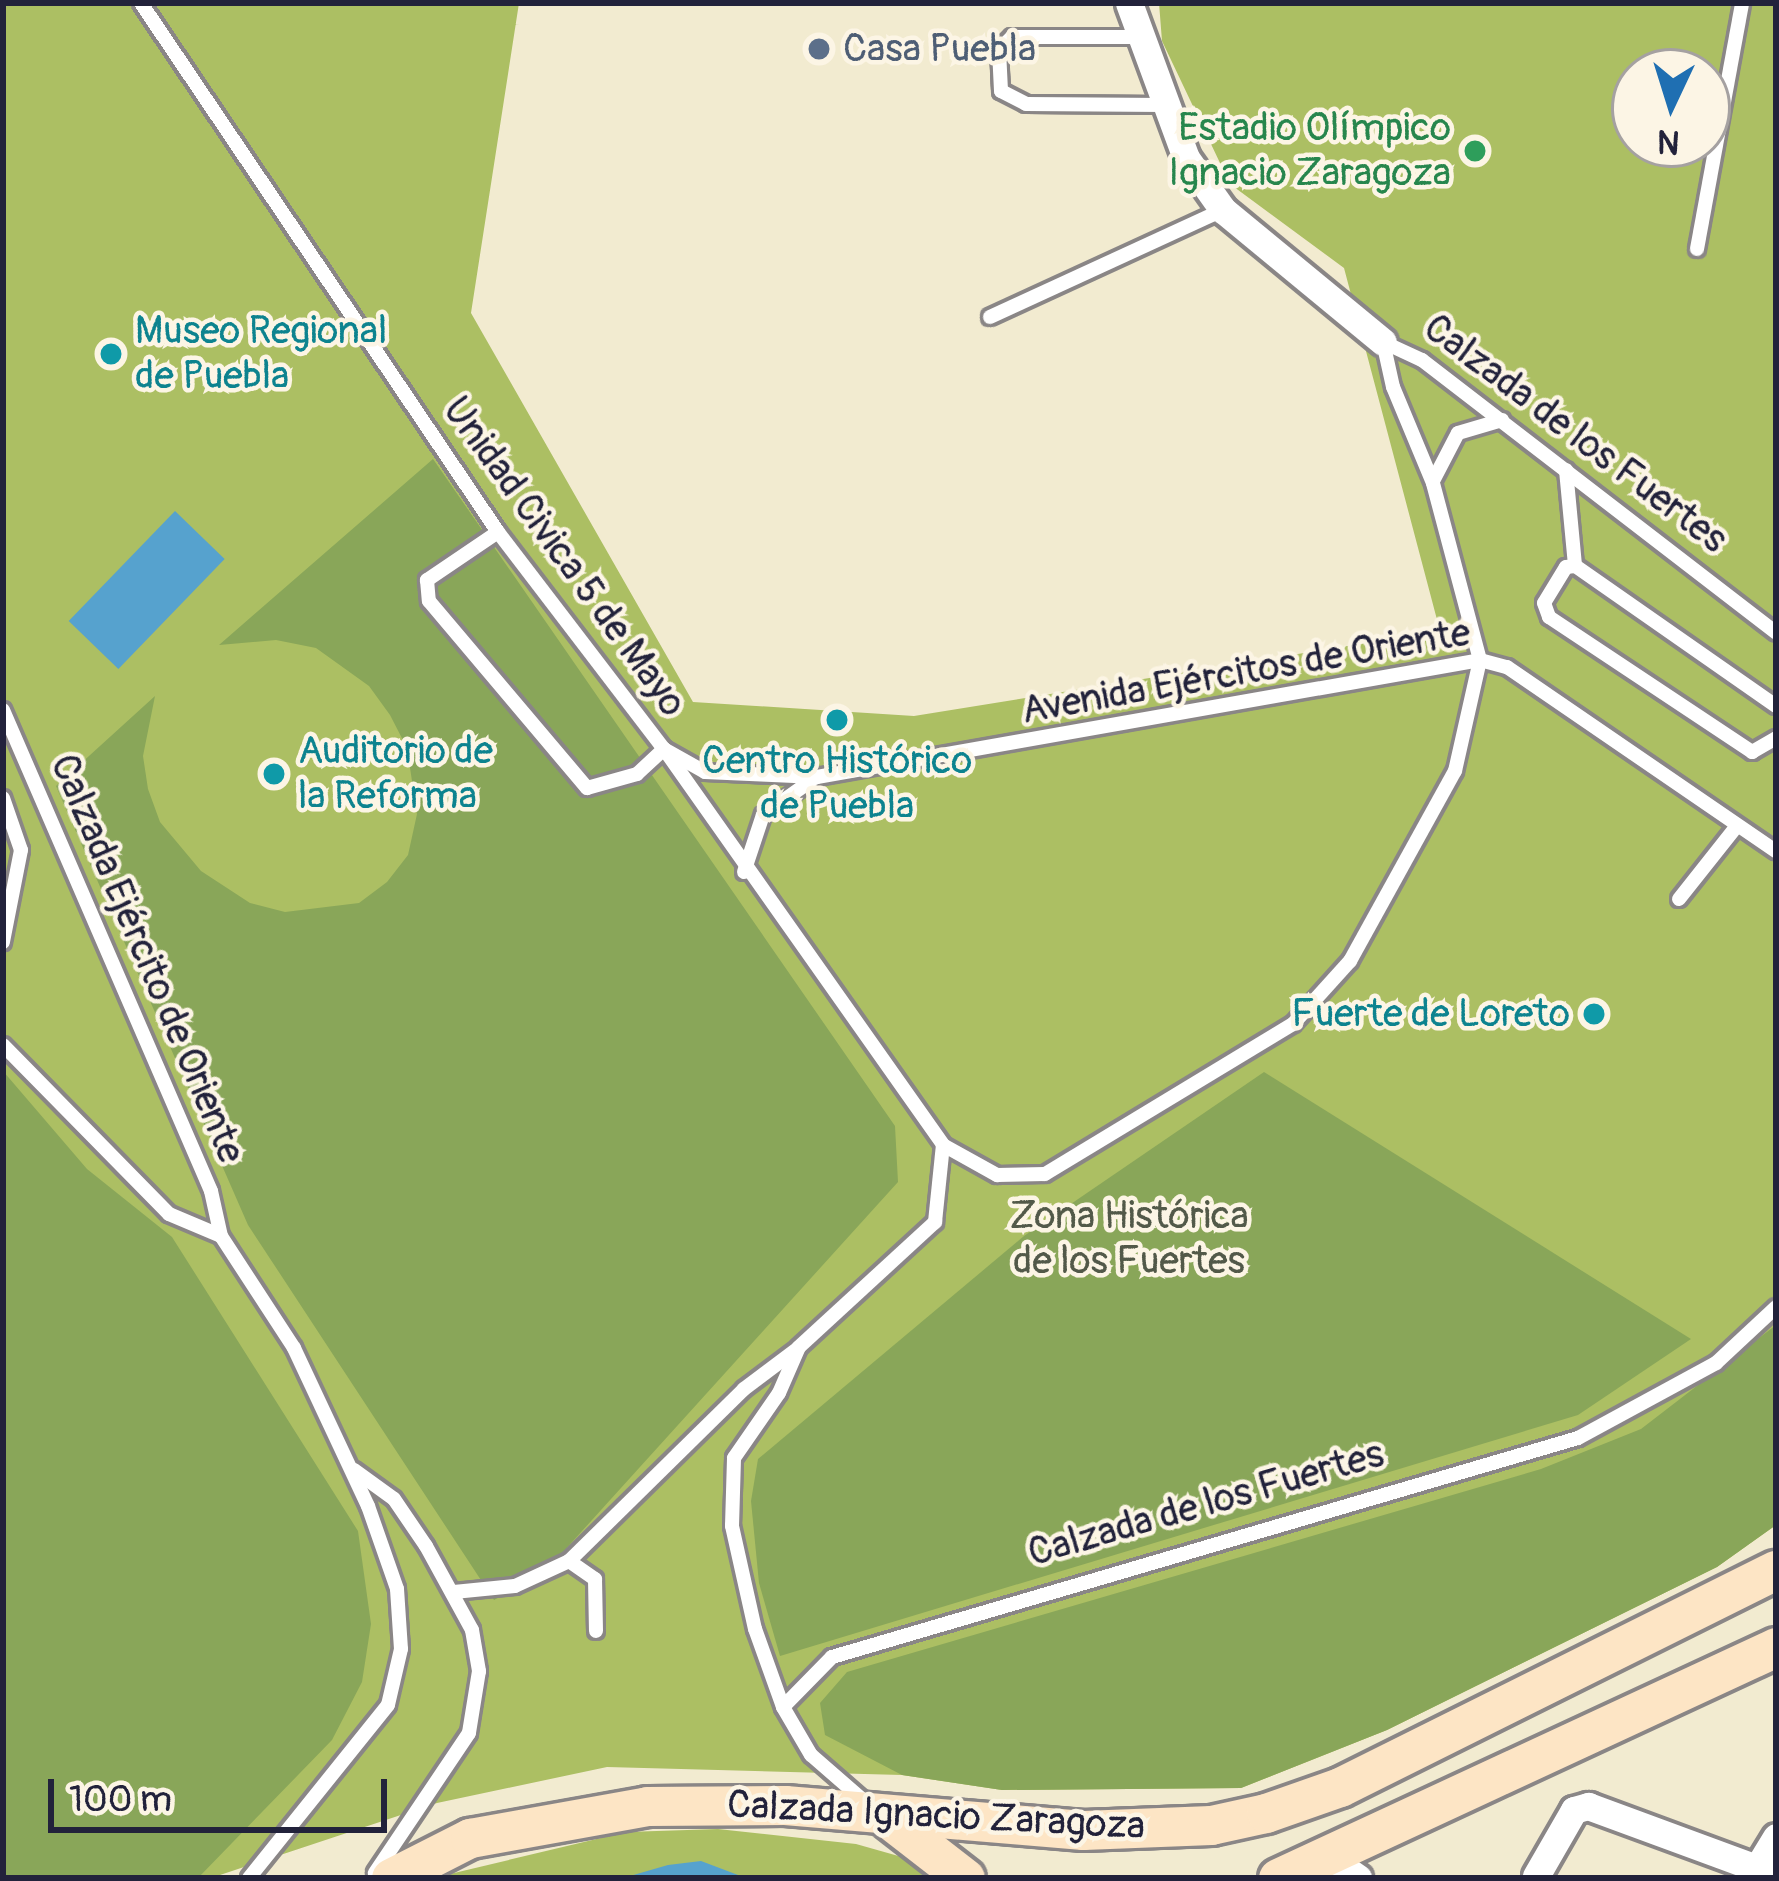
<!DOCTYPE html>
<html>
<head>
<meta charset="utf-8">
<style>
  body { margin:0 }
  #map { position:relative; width:1779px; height:1881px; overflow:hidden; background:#f2ebd0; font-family:Pangolin,sans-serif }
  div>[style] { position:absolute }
  .green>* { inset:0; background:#acbf63 }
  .forest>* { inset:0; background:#89a659 }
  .water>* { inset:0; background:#56a2ce; transform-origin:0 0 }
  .roads { filter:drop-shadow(3px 0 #8a8686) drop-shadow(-3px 0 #8a8686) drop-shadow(0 3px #8a8686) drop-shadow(0 -3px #8a8686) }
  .lane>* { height:14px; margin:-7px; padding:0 7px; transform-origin:7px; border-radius:7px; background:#fff }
  .street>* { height:27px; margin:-13.5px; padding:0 13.5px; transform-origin:13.5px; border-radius:13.5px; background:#fff }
  .secondary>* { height:39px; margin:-19.5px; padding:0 19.5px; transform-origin:19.5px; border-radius:19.5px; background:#fde5c5 }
  .dots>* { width:33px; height:33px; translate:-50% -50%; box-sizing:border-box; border:6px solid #fcf5e5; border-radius:50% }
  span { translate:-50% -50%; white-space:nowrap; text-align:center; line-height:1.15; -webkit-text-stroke:9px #fcf5e5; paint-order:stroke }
  .service-label { font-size:39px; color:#4e5e75 }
  .left { translate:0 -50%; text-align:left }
  .leisure-label { font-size:39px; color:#27864d }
  .right { translate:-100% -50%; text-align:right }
  .culture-label { font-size:39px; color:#0d838f }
  .street-label { font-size:39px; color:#22223b }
  .park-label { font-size:39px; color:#525949 }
  .frame { position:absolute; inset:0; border:6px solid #22223b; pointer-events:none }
  .north { position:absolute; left:1611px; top:48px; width:120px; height:120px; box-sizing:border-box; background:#fcf5e5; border:3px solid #a5a1a1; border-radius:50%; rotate:184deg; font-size:33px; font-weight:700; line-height:48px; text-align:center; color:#22223b }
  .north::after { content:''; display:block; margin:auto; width:42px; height:54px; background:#1f6fb2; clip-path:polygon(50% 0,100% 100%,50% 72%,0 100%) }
  .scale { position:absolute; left:48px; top:1779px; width:339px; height:54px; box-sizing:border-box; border:6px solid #22223b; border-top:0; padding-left:15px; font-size:36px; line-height:42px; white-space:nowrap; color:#22223b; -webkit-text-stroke:9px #fcf5e5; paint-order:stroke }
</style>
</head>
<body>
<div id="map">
  <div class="green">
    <div style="clip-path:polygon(evenodd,3px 3px,519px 3px,471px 313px,693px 702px,914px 716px,1440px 631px,1344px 268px,1230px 184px,1162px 41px,1159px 3px,1776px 3px,1776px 1525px,1717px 1567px,1387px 1730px,1241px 1788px,1002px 1790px,902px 1775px,607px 1767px,437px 1803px,211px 1878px,3px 1878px,3px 3px,1635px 72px,1707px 72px,1707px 144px,1635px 144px,1635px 72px)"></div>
    <div style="clip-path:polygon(718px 1829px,856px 1844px,909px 1859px,938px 1878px,433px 1878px,626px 1832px)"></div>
  </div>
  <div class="forest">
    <div style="clip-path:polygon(433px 459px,895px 1126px,898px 1182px,544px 1573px,494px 1600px,248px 1225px,56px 786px,155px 696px,143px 756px,148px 789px,160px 822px,201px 871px,250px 903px,285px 912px,359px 903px,387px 882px,408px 855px,417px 814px,407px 748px,390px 715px,369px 686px,316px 648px,276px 640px,219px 645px)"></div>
    <div style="clip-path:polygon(3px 1071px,87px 1169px,172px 1237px,358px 1531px,371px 1624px,362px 1682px,332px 1740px,198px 1878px,3px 1878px)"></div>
    <div style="clip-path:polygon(1264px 1072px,1691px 1339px,1578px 1415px,780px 1656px,759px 1583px,751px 1501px,758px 1459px,1024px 1236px)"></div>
    <div style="clip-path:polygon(1776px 1325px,1776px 1525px,1717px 1567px,1387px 1730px,1241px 1788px,1002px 1790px,902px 1775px,825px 1735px,820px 1703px,847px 1672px,1541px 1469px,1641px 1429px)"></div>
  </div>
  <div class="water">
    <div style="left:175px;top:511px;width:69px;height:153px;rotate:44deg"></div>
    <div style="clip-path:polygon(701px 1861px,746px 1878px,623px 1878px,668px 1865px)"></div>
  </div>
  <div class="roads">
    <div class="lane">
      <div style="left:141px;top:3px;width:638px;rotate:55.99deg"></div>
      <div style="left:498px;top:532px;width:273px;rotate:52.6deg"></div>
      <div style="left:664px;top:749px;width:484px;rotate:54.8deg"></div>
      <div style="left:943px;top:1145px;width:62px;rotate:29.1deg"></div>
      <div style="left:997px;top:1175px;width:48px;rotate:-1.2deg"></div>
      <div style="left:1045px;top:1174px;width:290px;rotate:-31.2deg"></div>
      <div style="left:1293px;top:1024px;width:85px;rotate:-47.9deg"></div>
      <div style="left:1350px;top:961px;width:217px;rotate:-61.1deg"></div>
      <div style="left:1455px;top:771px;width:114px;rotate:-77.3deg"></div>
      <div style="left:1480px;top:660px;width:183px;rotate:-104.9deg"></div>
      <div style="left:1433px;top:483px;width:104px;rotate:-112.6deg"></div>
      <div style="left:1393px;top:387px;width:46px;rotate:-102.5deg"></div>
      <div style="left:1141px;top:37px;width:129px;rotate:180deg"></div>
      <div style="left:1012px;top:37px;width:18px;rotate:135deg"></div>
      <div style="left:999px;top:50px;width:41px;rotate:87.2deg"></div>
      <div style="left:1001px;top:91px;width:28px;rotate:27deg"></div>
      <div style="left:1026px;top:104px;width:138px;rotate:0.4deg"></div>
      <div style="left:1697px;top:249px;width:250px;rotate:-79.6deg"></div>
      <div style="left:990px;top:317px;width:256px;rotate:-24.7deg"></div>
      <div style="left:1383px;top:342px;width:43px;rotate:24.8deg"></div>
      <div style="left:1422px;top:360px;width:447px;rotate:37.6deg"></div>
      <div style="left:1566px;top:470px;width:96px;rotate:84.6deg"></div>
      <div style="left:1433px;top:481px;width:54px;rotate:-62.5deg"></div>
      <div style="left:1458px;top:433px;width:46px;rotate:-16.5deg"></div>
      <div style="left:498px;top:532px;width:86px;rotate:145.9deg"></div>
      <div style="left:427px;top:580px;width:21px;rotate:85deg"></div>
      <div style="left:429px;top:601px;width:245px;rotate:49.8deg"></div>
      <div style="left:587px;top:788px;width:52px;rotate:-15.6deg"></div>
      <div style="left:637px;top:774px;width:37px;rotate:-43deg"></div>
      <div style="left:664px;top:749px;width:47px;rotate:29.3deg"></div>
      <div style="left:705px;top:772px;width:112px;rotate:2.6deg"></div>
      <div style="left:817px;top:777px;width:673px;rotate:-10.01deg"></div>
      <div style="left:1480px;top:660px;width:28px;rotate:15deg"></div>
      <div style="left:1507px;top:667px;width:326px;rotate:34.4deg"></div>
      <div style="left:1776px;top:706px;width:245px;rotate:-145.1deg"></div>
      <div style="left:1575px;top:566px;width:9px;rotate:174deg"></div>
      <div style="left:1566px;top:567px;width:42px;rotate:121.4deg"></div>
      <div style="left:1544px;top:603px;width:15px;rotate:70deg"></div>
      <div style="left:1549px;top:617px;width:244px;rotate:33.6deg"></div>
      <div style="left:1752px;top:752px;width:28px;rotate:-30deg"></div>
      <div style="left:3px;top:710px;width:524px;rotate:66.61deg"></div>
      <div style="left:211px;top:1191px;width:46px;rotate:77.5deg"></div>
      <div style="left:3px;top:798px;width:55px;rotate:70.9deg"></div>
      <div style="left:21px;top:850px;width:94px;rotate:101.1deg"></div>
      <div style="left:744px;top:872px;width:60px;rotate:-71.6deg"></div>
      <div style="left:763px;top:815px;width:60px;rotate:-35.5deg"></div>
      <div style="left:1679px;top:899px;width:92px;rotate:-51.6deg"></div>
      <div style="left:3px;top:1045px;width:237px;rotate:45.5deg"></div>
      <div style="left:169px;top:1214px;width:56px;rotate:22.9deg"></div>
      <div style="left:221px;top:1236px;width:134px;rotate:56.9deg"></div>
      <div style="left:294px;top:1348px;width:174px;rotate:64.9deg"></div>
      <div style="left:368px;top:1506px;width:88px;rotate:70.7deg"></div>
      <div style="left:397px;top:1589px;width:60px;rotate:86.2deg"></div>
      <div style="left:401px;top:1649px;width:57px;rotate:103.1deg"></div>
      <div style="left:388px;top:1705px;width:222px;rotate:128.8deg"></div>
      <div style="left:354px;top:1470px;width:49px;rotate:35.9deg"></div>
      <div style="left:394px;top:1499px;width:57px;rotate:55.8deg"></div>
      <div style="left:426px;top:1546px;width:96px;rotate:61.3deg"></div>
      <div style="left:472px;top:1630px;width:42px;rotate:80.3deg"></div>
      <div style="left:479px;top:1671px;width:63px;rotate:99.2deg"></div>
      <div style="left:469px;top:1733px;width:169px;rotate:123.9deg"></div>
      <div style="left:569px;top:1561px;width:32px;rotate:35deg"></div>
      <div style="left:595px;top:1579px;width:52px;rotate:88.9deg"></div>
      <div style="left:454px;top:1592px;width:61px;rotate:-5.6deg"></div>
      <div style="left:515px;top:1586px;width:60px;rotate:-24.8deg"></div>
      <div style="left:569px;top:1561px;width:245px;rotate:-44.5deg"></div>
      <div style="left:744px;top:1389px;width:66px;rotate:-37deg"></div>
      <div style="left:783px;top:1707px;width:83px;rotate:-109.7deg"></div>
      <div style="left:755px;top:1629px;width:106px;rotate:-102.6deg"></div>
      <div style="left:732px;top:1526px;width:68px;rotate:-88.3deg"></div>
      <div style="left:734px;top:1458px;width:79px;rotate:-55.3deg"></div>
      <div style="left:779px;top:1393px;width:50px;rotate:-66.5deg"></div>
      <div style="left:799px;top:1347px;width:185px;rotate:-42.6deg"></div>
      <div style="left:935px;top:1222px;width:77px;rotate:-84.1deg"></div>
      <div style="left:864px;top:1801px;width:70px;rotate:-139deg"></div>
      <div style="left:811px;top:1755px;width:56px;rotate:-120.3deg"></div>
      <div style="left:783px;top:1707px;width:70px;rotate:-45.6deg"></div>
      <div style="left:832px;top:1657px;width:777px;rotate:-16.36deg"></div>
      <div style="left:1578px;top:1438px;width:157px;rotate:-28.5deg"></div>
      <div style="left:1716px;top:1363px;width:82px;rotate:-43deg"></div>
    </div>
    <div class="street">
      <div style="left:1129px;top:3px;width:165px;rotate:69.8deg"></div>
      <div style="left:1186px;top:158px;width:64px;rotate:54.6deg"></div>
      <div style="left:1223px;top:210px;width:207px;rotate:39.5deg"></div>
      <div style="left:1327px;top:1856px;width:38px;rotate:35deg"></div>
      <div style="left:1536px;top:1876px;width:76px;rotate:-60.1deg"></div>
      <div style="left:1574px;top:1810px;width:15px;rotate:-16deg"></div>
      <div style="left:1588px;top:1806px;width:200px;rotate:20.2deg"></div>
      <div style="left:1751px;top:1878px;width:48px;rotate:-58.6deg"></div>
    </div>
    <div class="secondary">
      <div style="left:889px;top:1819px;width:96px;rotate:37.8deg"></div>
      <div style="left:391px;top:1878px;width:89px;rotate:-26.9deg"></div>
      <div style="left:470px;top:1838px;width:180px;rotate:-10.2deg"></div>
      <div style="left:647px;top:1806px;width:138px;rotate:-0.4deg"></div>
      <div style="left:785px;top:1805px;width:299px;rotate:4.8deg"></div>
      <div style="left:1083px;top:1830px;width:128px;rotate:-2.2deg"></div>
      <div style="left:1211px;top:1825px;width:56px;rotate:-12.3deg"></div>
      <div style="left:1266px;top:1813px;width:78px;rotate:-19.4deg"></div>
      <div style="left:1340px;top:1787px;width:487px;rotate:-26.5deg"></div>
      <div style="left:1278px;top:1878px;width:549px;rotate:-24.88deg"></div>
    </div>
  </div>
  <div class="dots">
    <div style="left:819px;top:49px;background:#5c6f8a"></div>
    <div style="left:1475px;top:151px;background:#2e9e5b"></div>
    <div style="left:111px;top:354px;background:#0f9aa8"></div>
    <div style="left:837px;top:720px;background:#0f9aa8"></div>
    <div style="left:274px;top:774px;background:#0f9aa8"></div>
    <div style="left:1594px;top:1014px;background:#0f9aa8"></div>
  </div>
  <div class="service-label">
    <span class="left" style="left:843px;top:49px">Casa Puebla</span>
  </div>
  <div class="leisure-label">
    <span class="right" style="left:1451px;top:151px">Estadio Olímpico<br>Ignacio Zaragoza</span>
  </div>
  <div class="culture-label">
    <span class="left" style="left:135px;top:354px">Museo Regional<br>de Puebla</span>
    <span class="left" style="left:298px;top:774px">Auditorio de<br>la Reforma</span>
    <span style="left:837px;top:784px">Centro Histórico<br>de Puebla</span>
    <span class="right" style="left:1570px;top:1014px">Fuerte de Loreto</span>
  </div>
  <div class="street-label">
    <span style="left:1575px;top:434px;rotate:37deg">Calzada de los Fuertes</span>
    <span style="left:564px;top:557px;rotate:54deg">Unidad Civica 5 de Mayo</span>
    <span style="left:1246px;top:672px;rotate:-10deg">Avenida Ejércitos de Oriente</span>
    <span style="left:147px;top:959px;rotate:67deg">Calzada Ejército de Oriente</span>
    <span style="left:1206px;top:1504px;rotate:-16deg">Calzada de los Fuertes</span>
    <span style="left:936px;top:1816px;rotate:3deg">Calzada Ignacio Zaragoza</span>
  </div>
  <div class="park-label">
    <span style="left:1129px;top:1239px">Zona Histórica<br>de los Fuertes</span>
  </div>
  <div class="frame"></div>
  <div class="north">N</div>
  <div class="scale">100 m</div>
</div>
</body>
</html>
